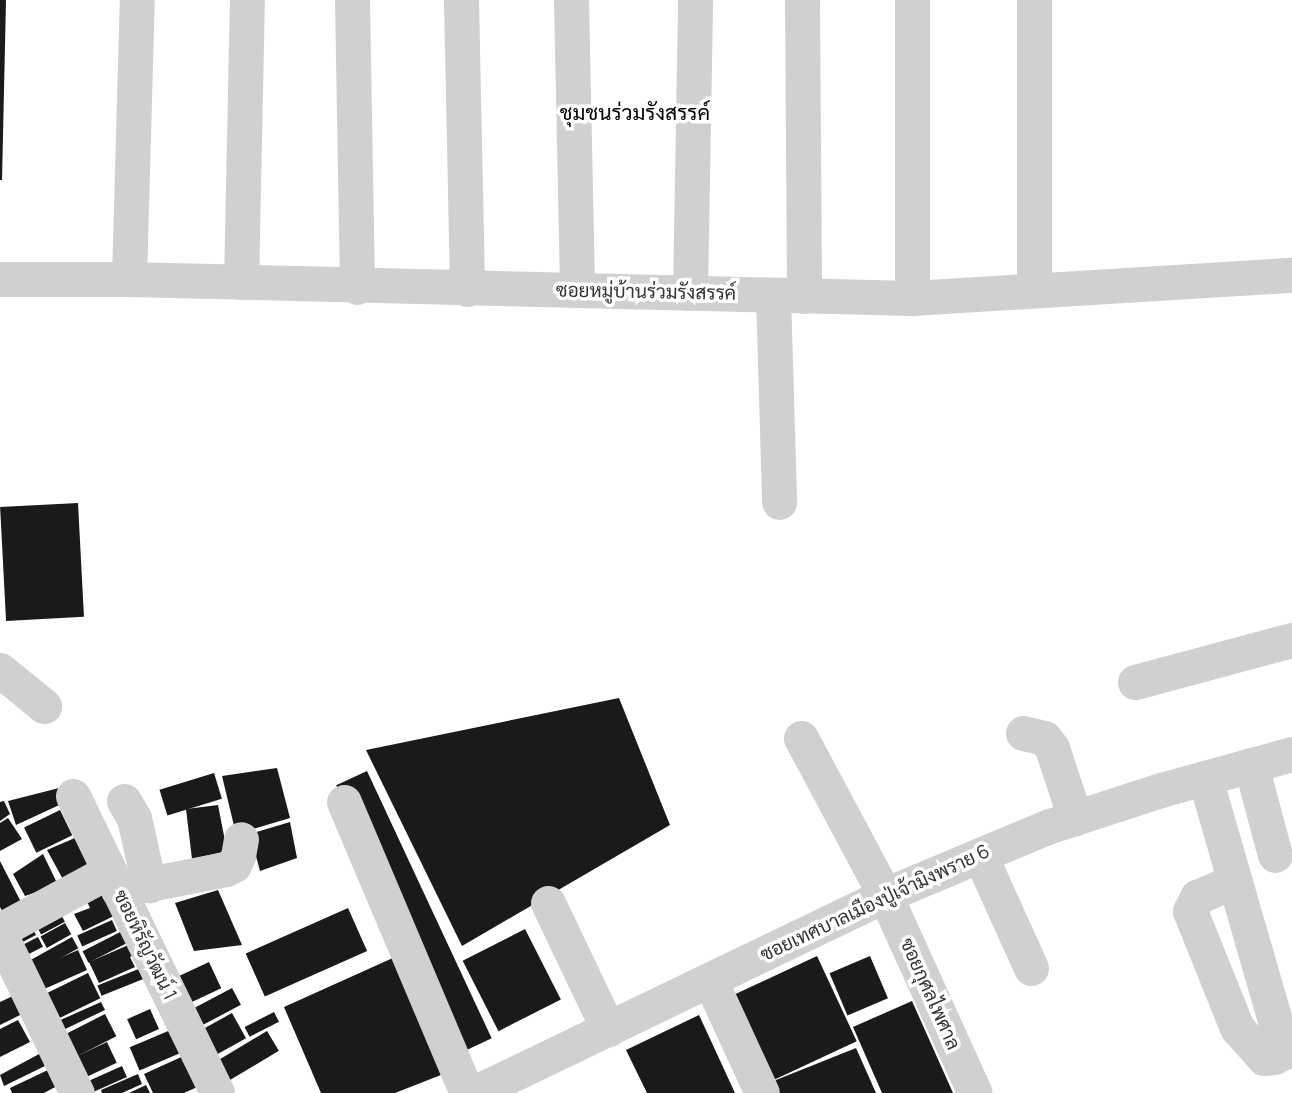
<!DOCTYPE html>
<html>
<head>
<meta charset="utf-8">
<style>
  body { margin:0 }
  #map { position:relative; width:1292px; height:1093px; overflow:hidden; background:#fff; font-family:Manrope,Sarabun,sans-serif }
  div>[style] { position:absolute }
  .building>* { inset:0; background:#1a1a1a; transform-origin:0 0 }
  .minor>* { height:35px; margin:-17.5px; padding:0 17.5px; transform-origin:17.5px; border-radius:17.5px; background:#d0d0d0 }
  span { translate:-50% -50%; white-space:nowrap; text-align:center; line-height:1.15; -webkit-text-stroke:7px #fff; paint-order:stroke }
  .street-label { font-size:19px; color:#333 }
  .neighbourhood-label { font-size:21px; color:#000 }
</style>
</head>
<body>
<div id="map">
  <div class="building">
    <div style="clip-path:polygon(0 0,6px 0,2px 180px,0 180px)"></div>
    <div style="left:78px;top:503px;width:114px;height:78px;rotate:87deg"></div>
    <div style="clip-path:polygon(619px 698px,670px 825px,462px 946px,366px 750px)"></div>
    <div style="clip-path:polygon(277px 768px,290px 818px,236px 834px,222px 776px)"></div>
    <div style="left:367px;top:771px;width:295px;height:34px;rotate:65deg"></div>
    <div style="left:214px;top:773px;width:27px;height:57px;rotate:73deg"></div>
    <div style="clip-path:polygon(63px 787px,68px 801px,16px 825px,8px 801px)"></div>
    <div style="clip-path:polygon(4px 801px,10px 814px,0 821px,0 802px)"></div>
    <div style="clip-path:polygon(218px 805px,227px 851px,192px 859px,186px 809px)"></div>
    <div style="left:60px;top:810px;width:28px;height:40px;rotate:64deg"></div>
    <div style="clip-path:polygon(8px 818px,22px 839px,0 851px,0 823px)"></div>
    <div style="clip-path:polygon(290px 822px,297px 858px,260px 871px,250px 834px)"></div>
    <div style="clip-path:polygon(84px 834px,91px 870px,65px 883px,47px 850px)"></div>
    <div style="clip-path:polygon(43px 854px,58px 885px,25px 896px,13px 874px)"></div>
    <div style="clip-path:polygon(0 861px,21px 902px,2px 911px,0 907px)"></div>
    <div style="clip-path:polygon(104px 888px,118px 914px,83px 931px,74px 914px,90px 908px,84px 895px)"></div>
    <div style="clip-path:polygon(218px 890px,242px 945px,194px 951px,175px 903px)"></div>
    <div style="left:56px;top:905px;width:19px;height:27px;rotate:62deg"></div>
    <div style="left:348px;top:908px;width:47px;height:112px;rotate:66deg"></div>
    <div style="left:112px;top:920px;width:12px;height:38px;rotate:66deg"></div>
    <div style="clip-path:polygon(29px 921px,36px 935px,19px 944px)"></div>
    <div style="left:65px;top:923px;width:13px;height:28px;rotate:61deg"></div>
    <div style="left:128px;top:928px;width:13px;height:51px;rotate:63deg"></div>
    <div style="left:525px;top:929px;width:79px;height:70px;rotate:63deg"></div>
    <div style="left:38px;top:937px;width:11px;height:22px;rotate:63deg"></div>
    <div style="left:72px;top:937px;width:13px;height:54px;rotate:61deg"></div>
    <div style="clip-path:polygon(133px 943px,138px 953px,130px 957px,135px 967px,99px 983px,89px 962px)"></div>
    <div style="left:78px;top:950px;width:22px;height:54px;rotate:66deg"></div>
    <div style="left:817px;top:956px;width:94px;height:94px;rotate:65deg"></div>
    <div style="left:870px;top:956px;width:46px;height:44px;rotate:67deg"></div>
    <div style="clip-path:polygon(395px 957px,446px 1073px,395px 1093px,321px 1093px,284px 1007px)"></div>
    <div style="left:209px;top:962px;width:29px;height:33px;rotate:65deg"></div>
    <div style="left:141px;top:968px;width:11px;height:47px;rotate:68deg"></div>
    <div style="left:88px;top:973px;width:28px;height:50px;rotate:64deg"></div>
    <div style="left:232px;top:988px;width:19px;height:46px;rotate:62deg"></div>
    <div style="clip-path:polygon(15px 995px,24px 1013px,0 1025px,0 1002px)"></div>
    <div style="clip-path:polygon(912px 1001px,953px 1093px,882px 1093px,853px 1027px)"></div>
    <div style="clip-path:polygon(101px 1002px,105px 1010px,61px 1031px,56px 1022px)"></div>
    <div style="left:150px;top:1009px;width:22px;height:25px;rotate:66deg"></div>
    <div style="left:274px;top:1012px;width:11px;height:33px;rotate:63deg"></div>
    <div style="left:232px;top:1013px;width:29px;height:33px;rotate:61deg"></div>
    <div style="left:105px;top:1014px;width:25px;height:49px;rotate:63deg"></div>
    <div style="clip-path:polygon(699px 1015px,735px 1093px,647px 1093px,626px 1050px)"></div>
    <div style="clip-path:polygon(18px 1020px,30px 1042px,0 1057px,0 1029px)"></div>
    <div style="left:173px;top:1029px;width:25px;height:47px;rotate:67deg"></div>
    <div style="left:267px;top:1031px;width:23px;height:57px;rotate:59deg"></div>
    <div style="left:107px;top:1042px;width:23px;height:37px;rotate:65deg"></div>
    <div style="clip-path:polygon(856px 1048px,876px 1093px,777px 1093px,771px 1082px)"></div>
    <div style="clip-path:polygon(41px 1053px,47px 1065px,4px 1086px,0 1075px)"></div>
    <div style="clip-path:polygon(190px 1053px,204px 1084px,184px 1093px,153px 1093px,144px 1074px)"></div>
    <div style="left:122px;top:1066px;width:12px;height:38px;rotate:66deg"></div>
    <div style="clip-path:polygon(48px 1070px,57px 1086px,44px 1093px,12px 1093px,10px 1088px)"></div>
    <div style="clip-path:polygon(138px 1074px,142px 1084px,122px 1093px,102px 1093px,101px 1090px)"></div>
    <div style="clip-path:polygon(146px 1085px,150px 1093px,129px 1093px)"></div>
  </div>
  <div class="minor">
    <div style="left:352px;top:0;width:287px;rotate:89deg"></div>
    <div style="left:461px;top:0;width:289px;rotate:88.8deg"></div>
    <div style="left:571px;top:0;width:290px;rotate:88.8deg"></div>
    <div style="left:802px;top:0;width:296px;rotate:89.6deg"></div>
    <div style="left:912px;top:0;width:298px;rotate:90deg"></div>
    <div style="left:0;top:279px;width:129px"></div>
    <div style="left:129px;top:279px;width:783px;rotate:1.39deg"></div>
    <div style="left:912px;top:298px;width:381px;rotate:-3.5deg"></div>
    <div style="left:129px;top:279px;width:279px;rotate:-88.4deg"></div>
    <div style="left:241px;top:282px;width:282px;rotate:-88.8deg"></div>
    <div style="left:1034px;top:289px;width:289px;rotate:-90deg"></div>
    <div style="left:690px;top:293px;width:293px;rotate:-89deg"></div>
    <div style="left:773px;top:295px;width:207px;rotate:88.3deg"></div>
    <div style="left:0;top:670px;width:57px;rotate:39.3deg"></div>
    <div style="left:1135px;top:682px;width:163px;rotate:-15deg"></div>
    <div style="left:1023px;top:733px;width:22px;rotate:13deg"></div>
    <div style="left:1044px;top:738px;width:13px;rotate:51deg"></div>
    <div style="left:1052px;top:748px;width:74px;rotate:71.8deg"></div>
    <div style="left:801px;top:738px;width:178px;rotate:61.9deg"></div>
    <div style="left:885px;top:895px;width:217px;rotate:65.6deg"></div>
    <div style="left:1251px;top:765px;width:93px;rotate:75.1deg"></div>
    <div style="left:1205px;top:778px;width:285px;rotate:73.9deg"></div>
    <div style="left:1284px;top:1052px;width:11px;rotate:153deg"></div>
    <div style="left:1274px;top:1057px;width:10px;rotate:174deg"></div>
    <div style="left:1264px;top:1058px;width:40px;rotate:-132deg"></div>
    <div style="left:1237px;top:1028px;width:126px;rotate:-111.9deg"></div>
    <div style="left:1190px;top:911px;width:16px;rotate:-63deg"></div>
    <div style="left:1197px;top:897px;width:40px;rotate:-23.4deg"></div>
    <div style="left:73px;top:796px;width:330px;rotate:64.1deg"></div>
    <div style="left:124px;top:801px;width:20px;rotate:60deg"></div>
    <div style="left:134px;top:818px;width:69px;rotate:77.4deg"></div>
    <div style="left:344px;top:802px;width:316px;rotate:67.1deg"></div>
    <div style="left:980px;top:855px;width:124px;rotate:65.7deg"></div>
    <div style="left:118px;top:890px;width:110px;rotate:-11deg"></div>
    <div style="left:226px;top:869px;width:9px;rotate:-27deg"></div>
    <div style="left:234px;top:865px;width:10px;rotate:-66deg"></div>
    <div style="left:238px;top:856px;width:17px;rotate:-80deg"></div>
    <div style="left:548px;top:903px;width:140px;rotate:64.5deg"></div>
    <div style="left:0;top:930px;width:124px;rotate:-28.4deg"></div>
    <div style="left:0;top:934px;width:177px;rotate:64.2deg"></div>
    <div style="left:710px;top:980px;width:124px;rotate:65.3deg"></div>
    <div style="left:474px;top:1093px;width:456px;rotate:-25.7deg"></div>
    <div style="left:885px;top:895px;width:176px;rotate:-22.8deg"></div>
    <div style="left:1047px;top:827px;width:120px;rotate:-18deg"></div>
    <div style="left:1161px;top:790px;width:136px;rotate:-15.4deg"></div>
  </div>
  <div class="street-label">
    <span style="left:646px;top:292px;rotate:1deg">ซอยหมู่บ้านร่วมรังสรรค์</span>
    <span style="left:875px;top:903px;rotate:-25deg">ซอยเทศบาลเมืองปู่เจ้ามิงพราย 6</span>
    <span style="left:145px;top:945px;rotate:64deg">ซอยหิรัญวัฒน์ 1</span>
    <span style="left:930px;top:994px;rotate:66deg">ซอยกุศลไพศาล</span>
  </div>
  <div class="neighbourhood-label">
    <span style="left:635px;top:112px">ชุมชนร่วมรังสรรค์</span>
  </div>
</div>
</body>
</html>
